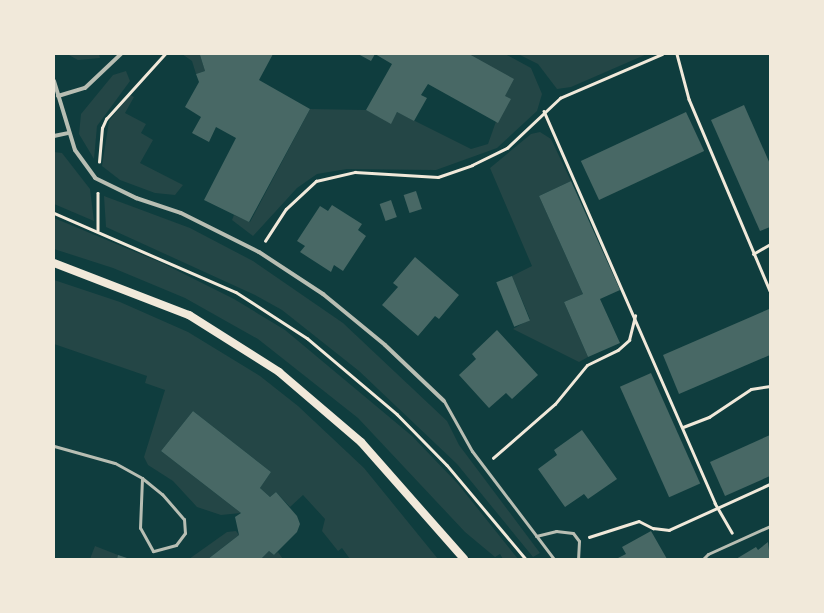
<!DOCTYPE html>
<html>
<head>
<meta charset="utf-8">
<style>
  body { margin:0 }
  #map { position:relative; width:824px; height:613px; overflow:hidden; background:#0f3d3e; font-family:"Archivo Narrow",sans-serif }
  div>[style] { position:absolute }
  .green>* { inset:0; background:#244646 }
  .building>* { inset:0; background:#486865; transform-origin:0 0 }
  .path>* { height:2.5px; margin:-1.25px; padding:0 1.25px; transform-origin:1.25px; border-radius:1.25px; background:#f1e9da }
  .service>* { height:3px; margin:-1.5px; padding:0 1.5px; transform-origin:1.5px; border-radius:1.5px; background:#b8beb3 }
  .minor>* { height:4px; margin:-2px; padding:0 2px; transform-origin:2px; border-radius:2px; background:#b8beb3 }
  .secondary>* { height:8px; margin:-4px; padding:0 4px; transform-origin:4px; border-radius:4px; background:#f1e9da }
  span { translate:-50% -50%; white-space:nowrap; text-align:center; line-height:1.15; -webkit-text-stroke:4px #f1e9da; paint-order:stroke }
  .frame { position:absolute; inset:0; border:55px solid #f1e9da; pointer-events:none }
</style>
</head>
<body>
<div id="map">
  <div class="green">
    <div style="clip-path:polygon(67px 54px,99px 54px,100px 58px,78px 60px)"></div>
    <div style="clip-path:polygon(182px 54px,203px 54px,200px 55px,205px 71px,196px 74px,192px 61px)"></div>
    <div style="clip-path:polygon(469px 54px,505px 54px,531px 68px,542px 94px,537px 111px,497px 148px,436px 170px,347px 169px,317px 174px,297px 188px,253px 236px,232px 220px,234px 215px,250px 222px,310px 109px,366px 110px,391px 123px,397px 112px,471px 149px,488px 144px,505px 96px)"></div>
    <div style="clip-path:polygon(518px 54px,647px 54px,571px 87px,557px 89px,538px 64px)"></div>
    <div style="clip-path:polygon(126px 71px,130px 81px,97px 126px,94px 159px,79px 134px,81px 114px,113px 75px)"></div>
    <div style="clip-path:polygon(130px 95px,134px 97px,125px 113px,146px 124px,141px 133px,153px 140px,140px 163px,183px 185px,175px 195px,155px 193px,120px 180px,102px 166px,109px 121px)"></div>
    <div style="clip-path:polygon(540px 132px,551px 139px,571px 181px,539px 196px,583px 294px,564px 302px,588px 357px,579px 362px,513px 329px,530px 319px,512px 276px,532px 266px,490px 168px,531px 134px)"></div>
    <div style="clip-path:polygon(54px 152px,62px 153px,90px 189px,94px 221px,54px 204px)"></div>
    <div style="clip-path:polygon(104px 196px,190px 228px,253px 261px,343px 323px,447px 421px,459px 445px,540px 553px,533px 557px,457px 464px,359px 371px,282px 310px,255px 295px,106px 227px)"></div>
    <div style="clip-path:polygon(54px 218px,162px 263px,234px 299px,285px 330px,412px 436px,458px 484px,518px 559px,503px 559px,500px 554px,495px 557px,465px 532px,358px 418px,258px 339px,185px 298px,113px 268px,54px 249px)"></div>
    <div style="clip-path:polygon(54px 280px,120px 302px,188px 332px,260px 376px,298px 406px,364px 468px,438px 559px,350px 559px,342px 548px,338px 551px,322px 531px,325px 519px,303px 495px,290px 507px,276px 492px,270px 497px,260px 488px,271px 472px,193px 411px,161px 451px,241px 513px,221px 515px,197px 507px,173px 481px,148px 465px,144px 457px,165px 390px,145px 383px,147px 376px,54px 344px)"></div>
    <div style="clip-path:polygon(236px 531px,239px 535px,208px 559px,189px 559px,227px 532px)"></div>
    <div style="clip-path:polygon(95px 546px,118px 555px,117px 559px,90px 559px)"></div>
    <div style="clip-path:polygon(269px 551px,274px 555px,278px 552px,283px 559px,261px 559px)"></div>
  </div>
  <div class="building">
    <div style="clip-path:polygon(273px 54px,259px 80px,310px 109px,249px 222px,204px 200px,236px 138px,216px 127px,209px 142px,192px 133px,201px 117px,185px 107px,199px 82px,196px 74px,205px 71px,200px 55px)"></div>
    <div style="clip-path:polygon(358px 54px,469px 54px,514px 79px,505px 96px,511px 99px,498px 123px,428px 84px,421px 95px,427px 98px,414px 121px,397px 112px,391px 124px,366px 110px,392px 64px,375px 54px,371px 61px)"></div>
    <div style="clip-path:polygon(744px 105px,770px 164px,770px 227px,760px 231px,711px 120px)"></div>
    <div style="left:686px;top:112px;width:43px;height:116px;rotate:65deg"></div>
    <div style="clip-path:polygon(571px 181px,620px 290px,600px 299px,620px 343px,588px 357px,564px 302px,583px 294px,539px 196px)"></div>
    <div style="left:416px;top:191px;width:19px;height:13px;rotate:72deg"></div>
    <div style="left:391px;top:200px;width:18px;height:12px;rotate:71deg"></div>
    <div style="clip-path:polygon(332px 205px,362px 224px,358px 230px,366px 236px,343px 271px,334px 265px,331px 272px,300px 252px,305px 246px,297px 241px,320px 206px,328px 211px)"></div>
    <div style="clip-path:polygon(415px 257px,459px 295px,439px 319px,435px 316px,418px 336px,382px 305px,398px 287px,393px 283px)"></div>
    <div style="left:512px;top:276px;width:48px;height:17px;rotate:68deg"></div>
    <div style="clip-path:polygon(769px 309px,770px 355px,679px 394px,663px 355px)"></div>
    <div style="clip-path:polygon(497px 330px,538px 375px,512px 399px,506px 393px,489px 408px,459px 375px,476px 359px,472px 354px)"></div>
    <div style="left:651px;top:373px;width:121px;height:34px;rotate:66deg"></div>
    <div style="clip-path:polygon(193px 411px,271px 472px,260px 488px,270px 497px,276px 492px,297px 516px,300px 524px,297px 532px,274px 555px,269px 551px,261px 559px,208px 559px,239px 535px,235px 517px,241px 513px,161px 451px)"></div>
    <div style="clip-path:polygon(582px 430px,617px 479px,588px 499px,584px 494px,565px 507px,538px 469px,557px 455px,554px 450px)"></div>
    <div style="clip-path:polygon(770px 435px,770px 476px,725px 496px,710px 462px)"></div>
    <div style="clip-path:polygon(651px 531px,667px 559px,616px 559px,626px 554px,622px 547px)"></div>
    <div style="clip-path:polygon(768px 542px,770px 559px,736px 559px,756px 547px,758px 550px)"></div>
    <div style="clip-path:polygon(118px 555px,130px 559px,117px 559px)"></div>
  </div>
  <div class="path">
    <div style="left:677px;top:54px;width:47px;rotate:75.1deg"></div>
    <div style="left:689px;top:99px;width:208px;rotate:67.1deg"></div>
    <div style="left:544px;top:111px;width:428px;rotate:66.4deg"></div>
    <div style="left:715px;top:503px;width:34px;rotate:60deg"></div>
    <div style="left:99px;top:162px;width:34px;rotate:-85deg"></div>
    <div style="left:102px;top:128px;width:10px;rotate:-66deg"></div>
    <div style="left:106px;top:119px;width:88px;rotate:-47.8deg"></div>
    <div style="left:98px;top:193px;width:37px;rotate:90deg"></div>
    <div style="left:54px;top:213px;width:198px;rotate:23.5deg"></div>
    <div style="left:236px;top:292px;width:85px;rotate:32.9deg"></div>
    <div style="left:307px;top:338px;width:118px;rotate:40.2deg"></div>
    <div style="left:397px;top:414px;width:71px;rotate:45.6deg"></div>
    <div style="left:447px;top:465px;width:123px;rotate:50deg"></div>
    <div style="left:265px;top:241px;width:38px;rotate:-57deg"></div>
    <div style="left:286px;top:209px;width:41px;rotate:-43deg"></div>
    <div style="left:316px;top:181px;width:40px;rotate:-13deg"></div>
    <div style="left:355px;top:172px;width:83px;rotate:3.4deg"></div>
    <div style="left:438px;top:177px;width:36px;rotate:-19deg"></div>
    <div style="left:472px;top:165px;width:39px;rotate:-26deg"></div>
    <div style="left:507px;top:148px;width:73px;rotate:-43.3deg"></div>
    <div style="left:560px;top:98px;width:111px;rotate:-23.3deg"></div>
    <div style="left:753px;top:254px;width:20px;rotate:-30deg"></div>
    <div style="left:683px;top:427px;width:28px;rotate:-21deg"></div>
    <div style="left:709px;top:417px;width:50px;rotate:-33.7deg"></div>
    <div style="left:751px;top:389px;width:19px;rotate:-9deg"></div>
    <div style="left:493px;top:458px;width:82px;rotate:-41.1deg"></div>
    <div style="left:555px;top:404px;width:50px;rotate:-50.6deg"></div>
    <div style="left:587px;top:365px;width:34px;rotate:-26deg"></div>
    <div style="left:618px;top:350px;width:15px;rotate:-42deg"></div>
    <div style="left:629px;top:340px;width:25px;rotate:-76deg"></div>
    <div style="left:589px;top:537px;width:52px;rotate:-17.7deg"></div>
    <div style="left:639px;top:521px;width:16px;rotate:27deg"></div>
    <div style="left:653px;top:528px;width:16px;rotate:7deg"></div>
    <div style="left:669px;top:530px;width:111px;rotate:-24.5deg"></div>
  </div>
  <div class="service">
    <div style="left:444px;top:401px;width:57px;rotate:60.8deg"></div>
    <div style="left:472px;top:451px;width:136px;rotate:52.8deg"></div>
    <div style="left:54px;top:446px;width:63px;rotate:15.6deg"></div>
    <div style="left:115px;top:463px;width:31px;rotate:29deg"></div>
    <div style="left:142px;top:478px;width:26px;rotate:39deg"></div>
    <div style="left:162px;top:494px;width:33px;rotate:49deg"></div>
    <div style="left:184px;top:519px;width:14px;rotate:86deg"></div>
    <div style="left:185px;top:533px;width:15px;rotate:127deg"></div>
    <div style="left:176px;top:545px;width:24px;rotate:165deg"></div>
    <div style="left:153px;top:551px;width:26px;rotate:-119deg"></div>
    <div style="left:140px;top:528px;width:50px;rotate:-87.7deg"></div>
    <div style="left:536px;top:536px;width:21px;rotate:-14deg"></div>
    <div style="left:556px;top:531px;width:17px;rotate:7deg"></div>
    <div style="left:573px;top:533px;width:10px;rotate:53deg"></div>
    <div style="left:579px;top:541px;width:18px;rotate:93deg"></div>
    <div style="left:703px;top:559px;width:7px;rotate:-45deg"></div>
    <div style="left:708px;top:554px;width:68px;rotate:-24.3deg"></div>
  </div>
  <div class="minor">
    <div style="left:54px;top:81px;width:72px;rotate:73.1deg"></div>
    <div style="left:75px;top:150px;width:34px;rotate:54deg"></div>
    <div style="left:95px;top:178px;width:46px;rotate:26deg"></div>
    <div style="left:136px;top:198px;width:47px;rotate:18.4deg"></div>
    <div style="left:181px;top:213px;width:87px;rotate:26.6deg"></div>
    <div style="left:259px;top:252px;width:77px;rotate:33.3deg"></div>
    <div style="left:323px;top:294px;width:80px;rotate:39.4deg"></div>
    <div style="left:385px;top:345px;width:81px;rotate:43.5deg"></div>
    <div style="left:58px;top:96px;width:28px;rotate:-17deg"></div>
    <div style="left:85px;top:88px;width:50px;rotate:-43.4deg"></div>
    <div style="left:54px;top:136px;width:14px;rotate:-12deg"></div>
  </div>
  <div class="secondary">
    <div style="left:54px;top:263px;width:145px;rotate:21.1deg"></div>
    <div style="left:189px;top:315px;width:107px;rotate:32.3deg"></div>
    <div style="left:279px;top:372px;width:108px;rotate:40.5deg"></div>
    <div style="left:361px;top:442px;width:156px;rotate:48.6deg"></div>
  </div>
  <div class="frame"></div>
</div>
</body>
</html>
